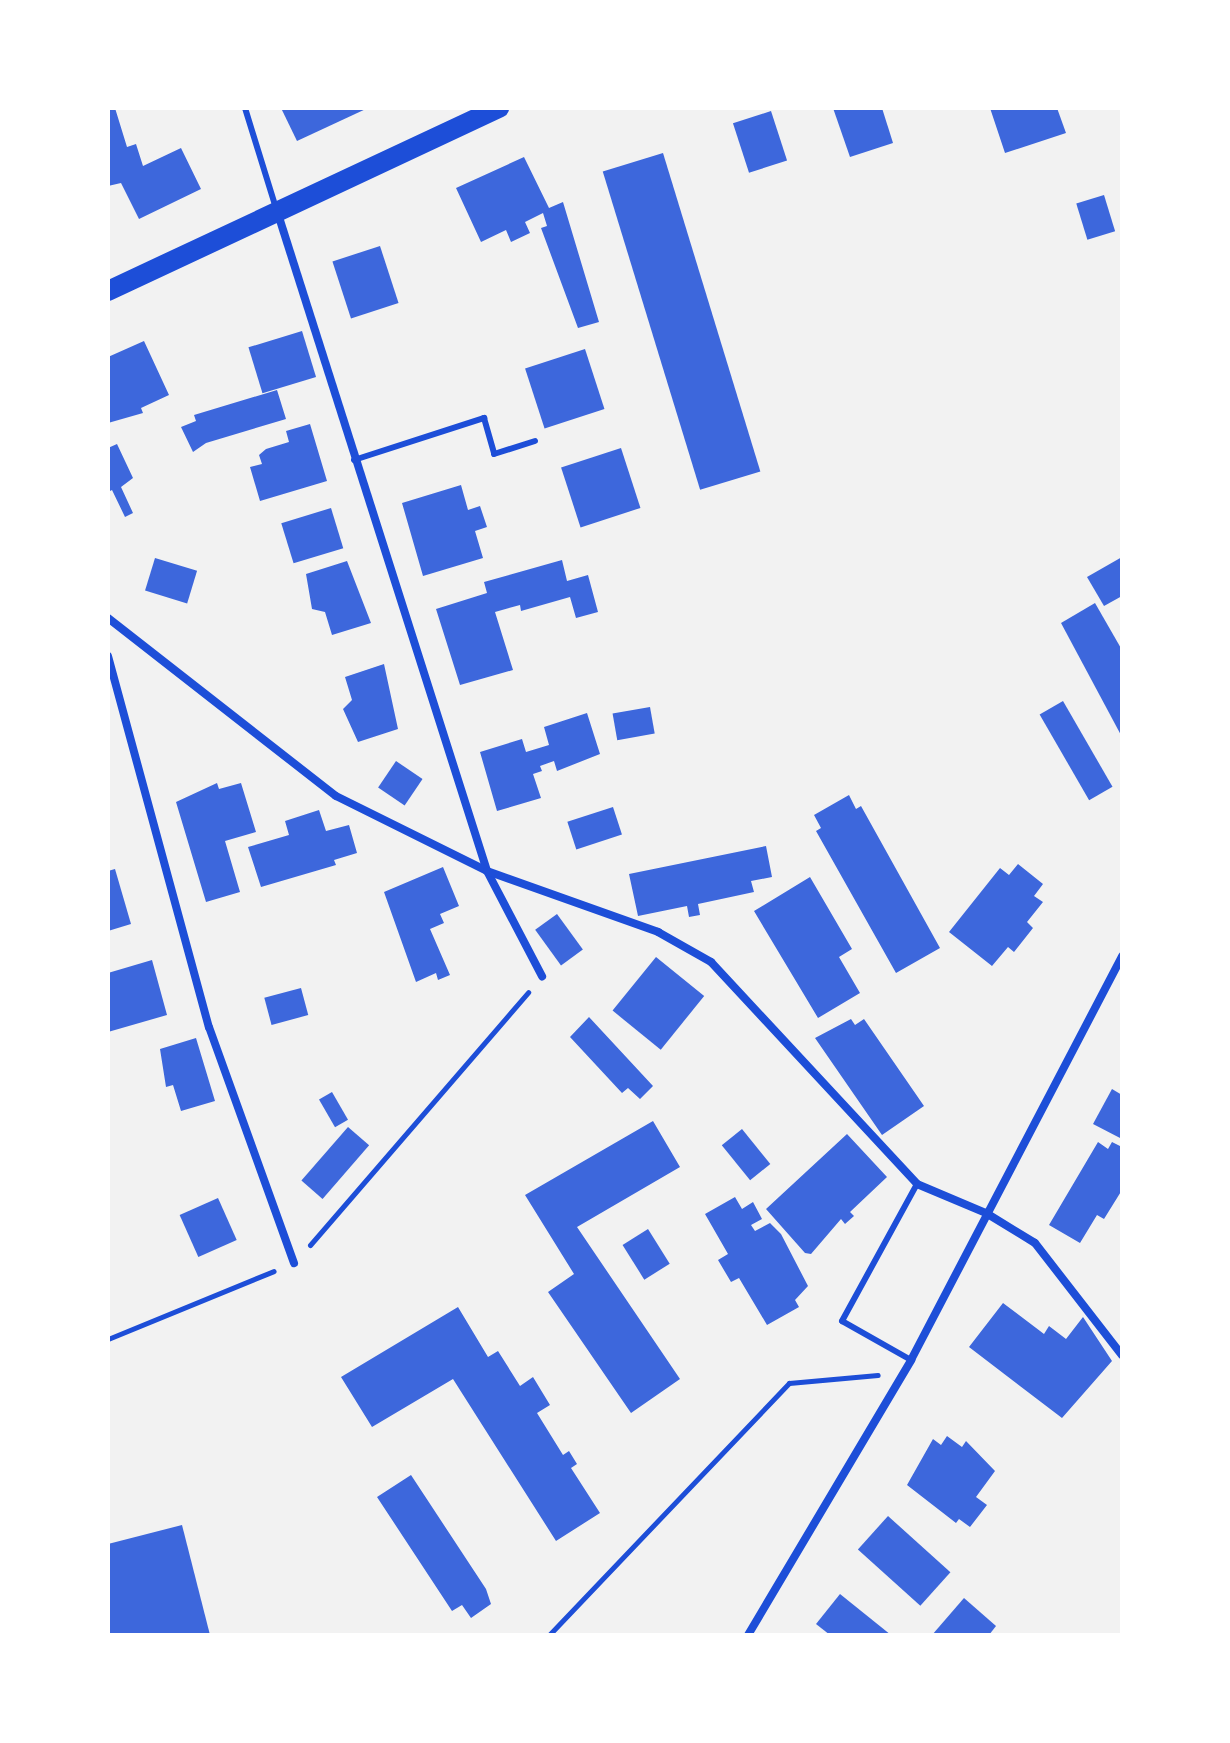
<!DOCTYPE html>
<html>
<head>
<meta charset="utf-8">
<style>
  body { margin:0 }
  #map { position:relative; width:1230px; height:1743px; overflow:hidden; background:#f2f2f2; font-family:Raleway,sans-serif }
  div>[style] { position:absolute }
  .building>* { inset:0; background:#3d67dc; transform-origin:0 0 }
  .path>* { height:5px; margin:-2.5px; padding:0 2.5px; transform-origin:2.5px; border-radius:2.5px; background:#1d4ed8 }
  .service>* { height:6px; margin:-3px; padding:0 3px; transform-origin:3px; border-radius:3px; background:#1d4ed8 }
  .minor>* { height:8px; margin:-4px; padding:0 4px; transform-origin:4px; border-radius:4px; background:#1d4ed8 }
  .primary>* { height:20px; margin:-10px; padding:0 10px; transform-origin:10px; border-radius:10px; background:#1d4ed8 }
  span { translate:-50% -50%; white-space:nowrap; text-align:center; line-height:1.15; -webkit-text-stroke:7px #fff; paint-order:stroke }
  .frame { position:absolute; inset:0; border:110px solid #fff; pointer-events:none }
</style>
</head>
<body>
<div id="map">
  <div class="building">
    <div style="clip-path:polygon(108px 108px,115px 108px,127px 147px,136px 144px,143px 166px,181px 148px,201px 189px,139px 219px,121px 183px,108px 186px)"></div>
    <div style="clip-path:polygon(281px 108px,368px 108px,297px 141px)"></div>
    <div style="clip-path:polygon(833px 108px,882px 108px,893px 143px,850px 157px)"></div>
    <div style="clip-path:polygon(990px 108px,1057px 108px,1066px 133px,1005px 153px)"></div>
    <div style="left:771px;top:111px;width:52px;height:40px;rotate:72deg"></div>
    <div style="left:663px;top:153px;width:333px;height:63px;rotate:73deg"></div>
    <div style="clip-path:polygon(524px 157px,549px 208px,563px 202px,599px 322px,578px 328px,541px 228px,547px 226px,543px 213px,525px 222px,530px 233px,511px 242px,506px 230px,481px 242px,456px 188px)"></div>
    <div style="left:1104px;top:195px;width:38px;height:29px;rotate:73deg"></div>
    <div style="left:380px;top:246px;width:60px;height:50px;rotate:72deg"></div>
    <div style="left:302px;top:331px;width:48px;height:56px;rotate:73deg"></div>
    <div style="clip-path:polygon(144px 341px,169px 395px,141px 408px,143px 413px,108px 423px,108px 357px)"></div>
    <div style="left:585px;top:349px;width:63px;height:63px;rotate:72deg"></div>
    <div style="clip-path:polygon(277px 390px,286px 419px,206px 443px,193px 452px,181px 427px,196px 421px,194px 415px)"></div>
    <div style="clip-path:polygon(310px 424px,327px 481px,260px 501px,250px 467px,262px 464px,259px 455px,266px 449px,289px 442px,286px 431px)"></div>
    <div style="clip-path:polygon(117px 444px,133px 478px,121px 487px,133px 513px,125px 517px,112px 490px,108px 492px,108px 448px)"></div>
    <div style="left:621px;top:448px;width:63px;height:63px;rotate:72deg"></div>
    <div style="clip-path:polygon(461px 485px,468px 510px,480px 506px,487px 527px,475px 531px,483px 558px,423px 576px,402px 503px)"></div>
    <div style="left:331px;top:508px;width:42px;height:52px;rotate:73deg"></div>
    <div style="clip-path:polygon(1122px 557px,1122px 596px,1104px 606px,1087px 577px)"></div>
    <div style="left:155px;top:558px;width:44px;height:34px;rotate:17deg"></div>
    <div style="clip-path:polygon(562px 560px,567px 581px,588px 575px,598px 612px,576px 618px,570px 597px,521px 611px,520px 605px,495px 612px,513px 670px,460px 685px,436px 609px,487px 593px,484px 582px)"></div>
    <div style="clip-path:polygon(347px 561px,371px 623px,332px 635px,325px 612px,312px 609px,306px 574px)"></div>
    <div style="clip-path:polygon(1095px 603px,1122px 650px,1122px 737px,1061px 623px)"></div>
    <div style="clip-path:polygon(384px 664px,398px 729px,358px 742px,343px 709px,352px 700px,345px 677px)"></div>
    <div style="left:1063px;top:701px;width:99px;height:27px;rotate:60deg"></div>
    <div style="left:650px;top:707px;width:27px;height:38px;rotate:80deg"></div>
    <div style="clip-path:polygon(587px 713px,600px 754px,557px 771px,554px 761px,540px 766px,542px 771px,533px 774px,541px 798px,497px 811px,480px 752px,522px 739px,526px 752px,549px 745px,544px 727px)"></div>
    <div style="left:396px;top:761px;width:32px;height:32px;rotate:34deg"></div>
    <div style="clip-path:polygon(217px 783px,219px 789px,241px 783px,256px 832px,225px 841px,240px 892px,206px 902px,176px 802px)"></div>
    <div style="clip-path:polygon(849px 795px,856px 809px,861px 806px,940px 948px,896px 973px,816px 831px,821px 828px,814px 815px)"></div>
    <div style="left:613px;top:807px;width:29px;height:48px;rotate:72deg"></div>
    <div style="clip-path:polygon(319px 810px,326px 831px,349px 825px,357px 853px,334px 860px,336px 865px,261px 887px,248px 847px,289px 835px,285px 821px)"></div>
    <div style="clip-path:polygon(766px 846px,772px 877px,751px 881px,754px 892px,698px 904px,700px 915px,689px 917px,687px 906px,638px 916px,629px 874px)"></div>
    <div style="clip-path:polygon(1018px 864px,1043px 884px,1034px 896px,1043px 902px,1027px 922px,1033px 928px,1014px 952px,1008px 947px,992px 966px,949px 932px,1000px 868px,1009px 875px)"></div>
    <div style="clip-path:polygon(443px 867px,459px 906px,440px 914px,444px 923px,430px 929px,450px 975px,438px 980px,436px 973px,416px 982px,384px 892px)"></div>
    <div style="clip-path:polygon(115px 869px,131px 924px,108px 931px,108px 871px)"></div>
    <div style="clip-path:polygon(810px 877px,852px 949px,839px 957px,860px 993px,818px 1018px,754px 911px)"></div>
    <div style="left:557px;top:914px;width:44px;height:27px;rotate:54deg"></div>
    <div style="left:656px;top:957px;width:62px;height:69px;rotate:39deg"></div>
    <div style="clip-path:polygon(152px 960px,167px 1015px,108px 1032px,108px 973px)"></div>
    <div style="left:301px;top:988px;width:28px;height:38px;rotate:75deg"></div>
    <div style="clip-path:polygon(589px 1017px,653px 1086px,640px 1099px,628px 1088px,622px 1093px,570px 1037px)"></div>
    <div style="clip-path:polygon(851px 1019px,855px 1025px,864px 1019px,924px 1106px,882px 1135px,815px 1038px)"></div>
    <div style="clip-path:polygon(196px 1038px,215px 1101px,181px 1111px,173px 1085px,166px 1087px,160px 1049px)"></div>
    <div style="clip-path:polygon(1112px 1089px,1122px 1095px,1122px 1139px,1093px 1124px)"></div>
    <div style="left:332px;top:1092px;width:32px;height:15px;rotate:60deg"></div>
    <div style="clip-path:polygon(653px 1121px,680px 1167px,577px 1227px,680px 1379px,631px 1413px,548px 1292px,574px 1274px,525px 1195px)"></div>
    <div style="left:348px;top:1127px;width:28px;height:71px;rotate:41deg"></div>
    <div style="left:742px;top:1129px;width:45px;height:26px;rotate:51deg"></div>
    <div style="clip-path:polygon(847px 1134px,887px 1177px,850px 1212px,854px 1216px,845px 1224px,841px 1219px,811px 1254px,805px 1253px,766px 1209px)"></div>
    <div style="clip-path:polygon(1098px 1142px,1108px 1149px,1112px 1142px,1122px 1147px,1122px 1190px,1104px 1219px,1097px 1215px,1080px 1243px,1049px 1225px)"></div>
    <div style="clip-path:polygon(735px 1197px,742px 1209px,753px 1202px,762px 1219px,751px 1225px,755px 1231px,770px 1223px,781px 1234px,808px 1286px,795px 1300px,799px 1307px,767px 1325px,739px 1278px,731px 1282px,718px 1260px,728px 1254px,705px 1214px)"></div>
    <div style="left:218px;top:1198px;width:46px;height:42px;rotate:66deg"></div>
    <div style="left:648px;top:1229px;width:41px;height:30px;rotate:58deg"></div>
    <div style="clip-path:polygon(1003px 1303px,1044px 1334px,1049px 1326px,1066px 1339px,1083px 1317px,1112px 1361px,1062px 1418px,969px 1347px)"></div>
    <div style="clip-path:polygon(458px 1307px,488px 1357px,498px 1351px,520px 1386px,533px 1377px,550px 1405px,537px 1413px,563px 1455px,569px 1451px,577px 1464px,571px 1468px,600px 1513px,556px 1541px,453px 1379px,372px 1427px,341px 1377px)"></div>
    <div style="clip-path:polygon(947px 1436px,962px 1447px,966px 1441px,995px 1471px,976px 1497px,987px 1505px,970px 1527px,959px 1519px,956px 1523px,907px 1485px,933px 1439px,941px 1445px)"></div>
    <div style="clip-path:polygon(411px 1475px,486px 1589px,491px 1604px,471px 1618px,462px 1605px,452px 1611px,377px 1497px)"></div>
    <div style="left:888px;top:1516px;width:84px;height:45px;rotate:42deg"></div>
    <div style="clip-path:polygon(182px 1525px,210px 1635px,108px 1635px,108px 1544px)"></div>
    <div style="clip-path:polygon(840px 1594px,891px 1635px,830px 1635px,816px 1624px)"></div>
    <div style="clip-path:polygon(964px 1598px,996px 1626px,989px 1635px,932px 1635px)"></div>
  </div>
  <div class="path">
    <div style="left:310px;top:1245px;width:334px;rotate:-49.2deg"></div>
    <div style="left:108px;top:1339px;width:179px;rotate:-22.3deg"></div>
    <div style="left:549px;top:1635px;width:348px;rotate:-46.4deg"></div>
    <div style="left:789px;top:1383px;width:89px;rotate:-5.1deg"></div>
  </div>
  <div class="service">
    <div style="left:245px;top:108px;width:105px;rotate:72.8deg"></div>
    <div style="left:354px;top:460px;width:137px;rotate:-17.9deg"></div>
    <div style="left:484px;top:418px;width:37px;rotate:74deg"></div>
    <div style="left:494px;top:454px;width:43px;rotate:-17.6deg"></div>
    <div style="left:911px;top:1360px;width:79px;rotate:-150.5deg"></div>
    <div style="left:842px;top:1321px;width:156px;rotate:-61.3deg"></div>
  </div>
  <div class="minor">
    <div style="left:278px;top:214px;width:689px;rotate:72.35deg"></div>
    <div style="left:487px;top:871px;width:119px;rotate:62.4deg"></div>
    <div style="left:108px;top:618px;width:289px;rotate:38deg"></div>
    <div style="left:336px;top:796px;width:169px;rotate:26.4deg"></div>
    <div style="left:487px;top:871px;width:182px;rotate:19.6deg"></div>
    <div style="left:658px;top:932px;width:61px;rotate:29.5deg"></div>
    <div style="left:711px;top:962px;width:303px;rotate:47.1deg"></div>
    <div style="left:917px;top:1184px;width:75px;rotate:22.8deg"></div>
    <div style="left:986px;top:1213px;width:57px;rotate:31.5deg"></div>
    <div style="left:1035px;top:1243px;width:142px;rotate:52.2deg"></div>
    <div style="left:108px;top:656px;width:385px;rotate:74.8deg"></div>
    <div style="left:209px;top:1027px;width:251px;rotate:70.2deg"></div>
    <div style="left:748px;top:1635px;width:320px;rotate:-59.3deg"></div>
    <div style="left:911px;top:1360px;width:456px;rotate:-62.4deg"></div>
  </div>
  <div class="primary">
    <div style="left:108px;top:291px;width:432px;rotate:-25.1deg"></div>
  </div>
  <div class="frame"></div>
</div>
</body>
</html>
